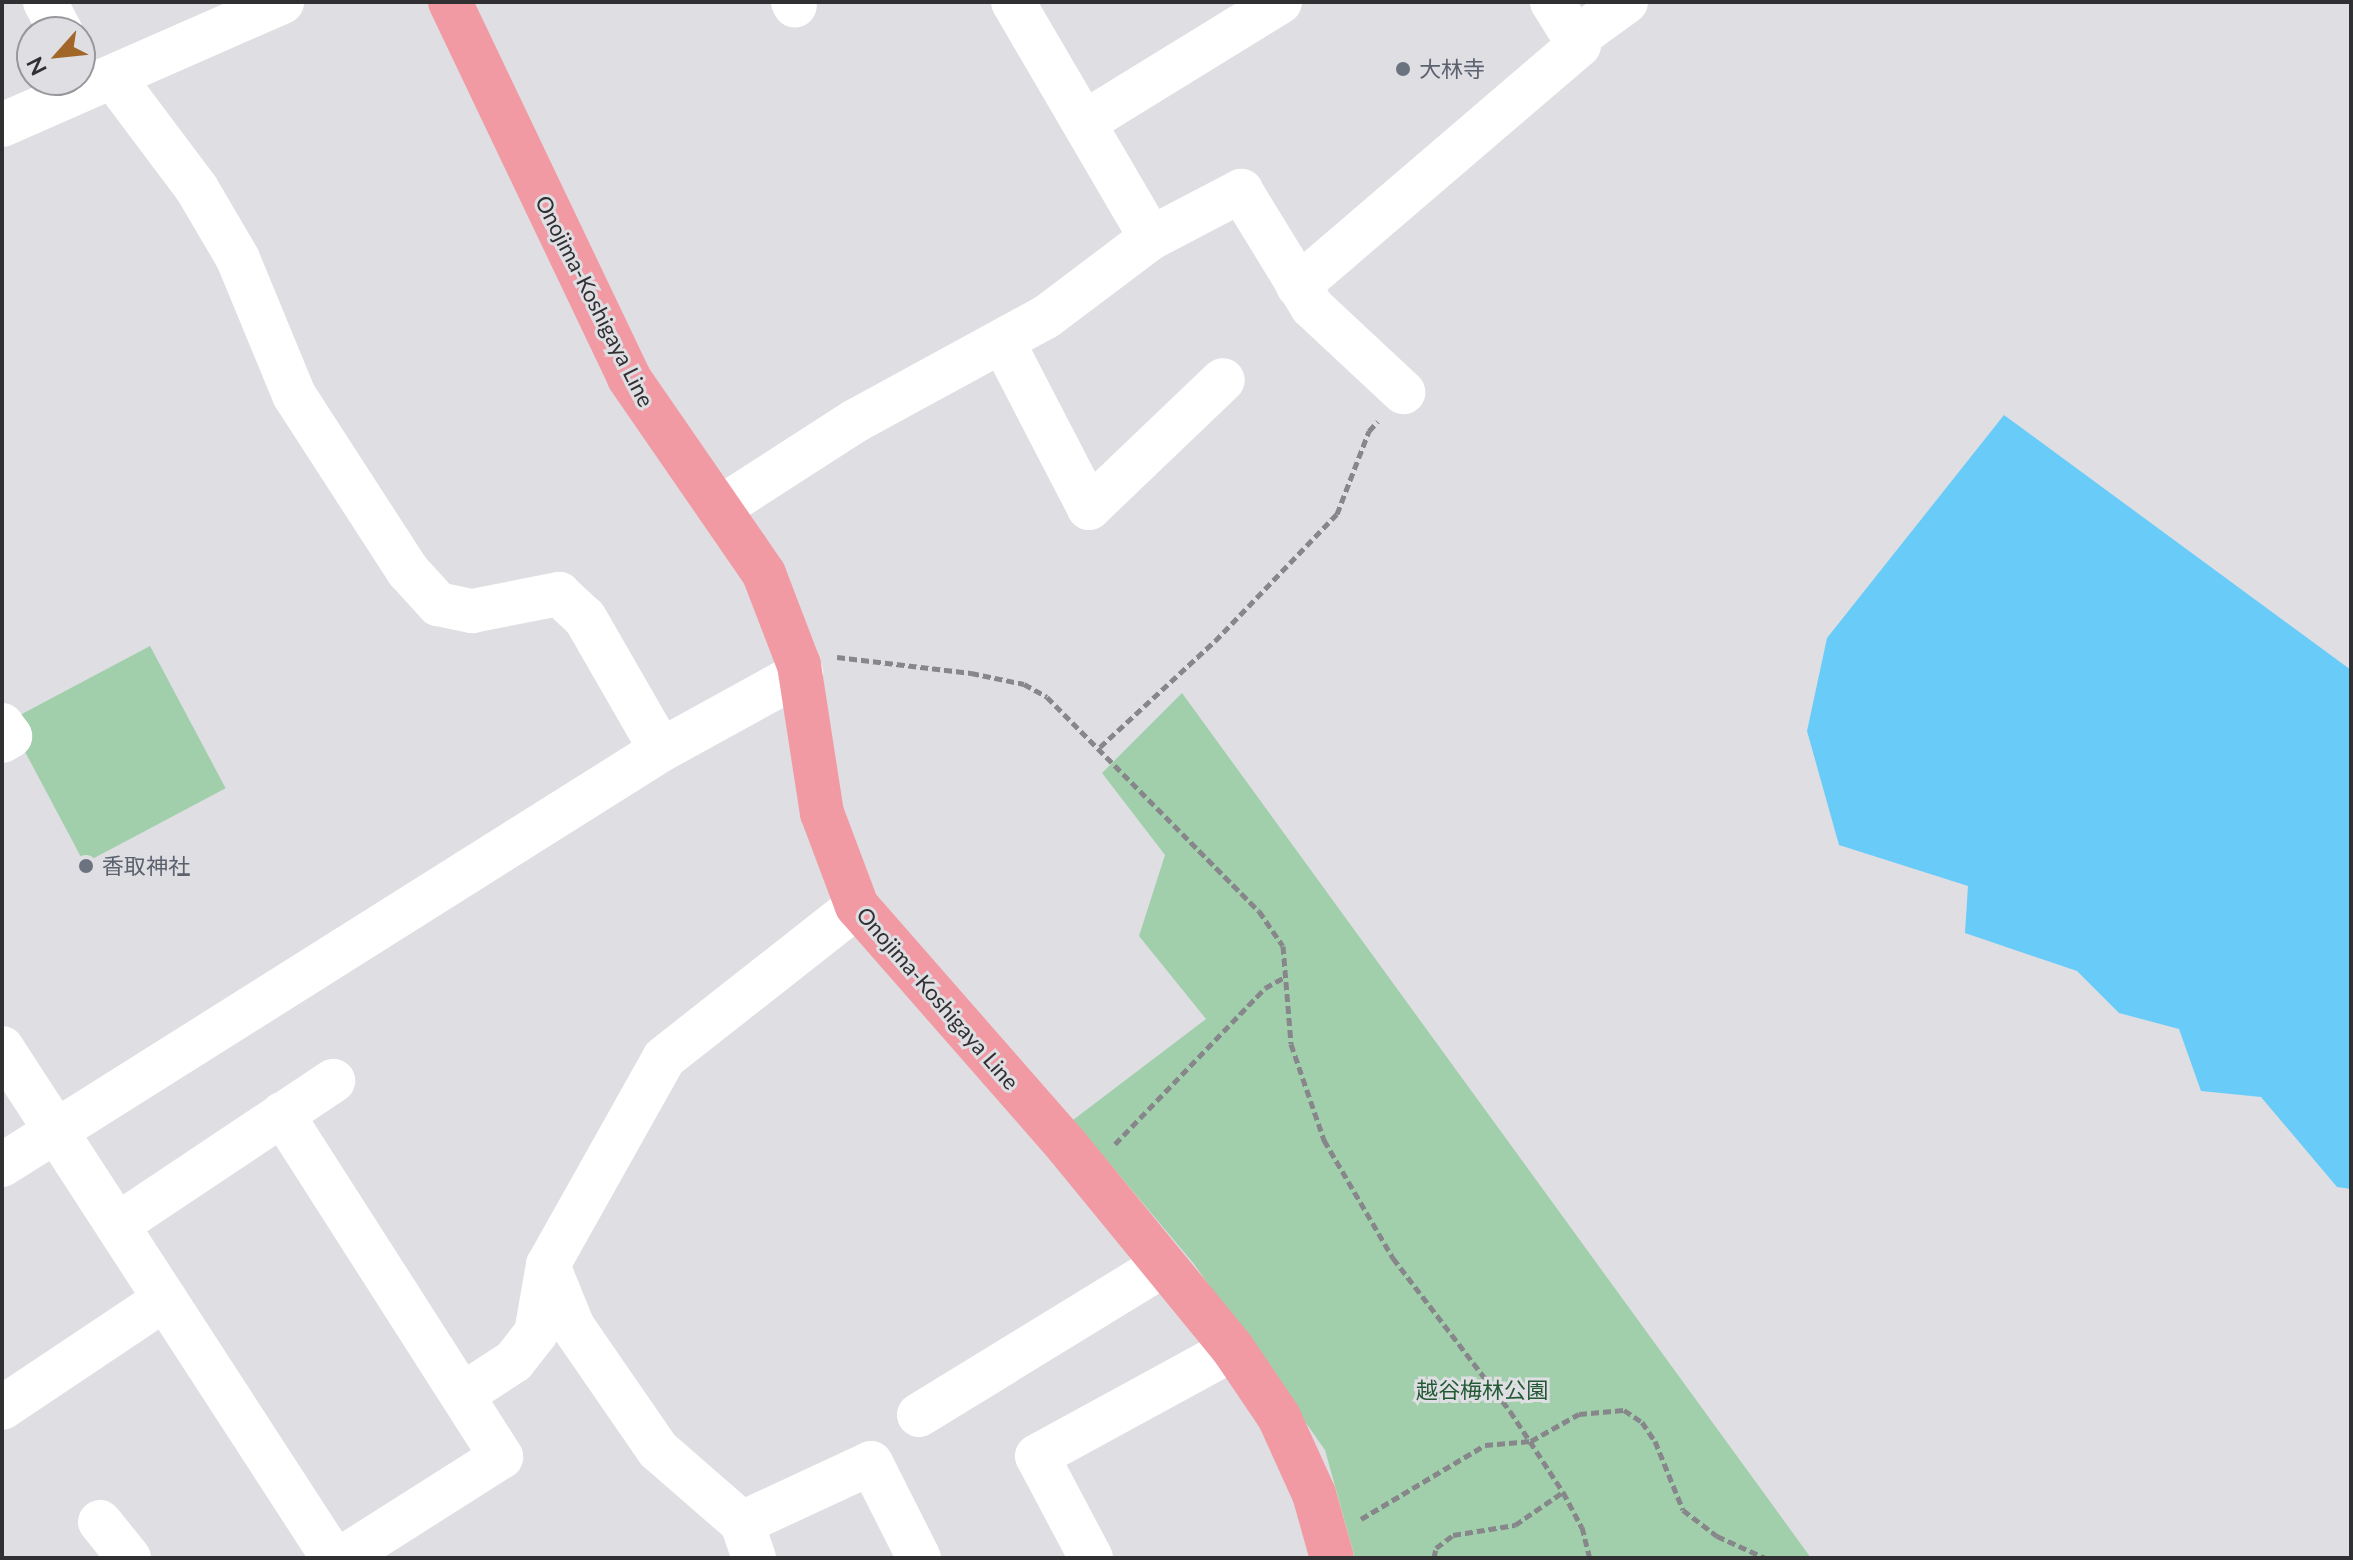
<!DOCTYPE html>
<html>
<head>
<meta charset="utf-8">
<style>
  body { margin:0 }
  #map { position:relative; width:2353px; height:1560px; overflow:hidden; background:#dedee3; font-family:Lato,"Noto Sans JP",sans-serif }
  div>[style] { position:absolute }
  .green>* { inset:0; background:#a1cfac; transform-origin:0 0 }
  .water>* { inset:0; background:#69ccf8 }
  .path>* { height:5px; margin-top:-2.5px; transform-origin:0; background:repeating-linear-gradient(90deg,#87878b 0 8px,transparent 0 12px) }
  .minor>* { height:44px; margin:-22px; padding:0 22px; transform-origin:22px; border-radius:22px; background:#fff }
  .major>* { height:44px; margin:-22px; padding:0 22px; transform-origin:22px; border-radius:22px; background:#f19aa4 }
  .dots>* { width:22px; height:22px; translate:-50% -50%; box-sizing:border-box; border:4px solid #dedee3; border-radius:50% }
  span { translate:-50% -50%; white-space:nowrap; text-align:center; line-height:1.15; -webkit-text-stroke:6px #dedee3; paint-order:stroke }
  .worship-label { font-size:22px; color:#5b616d }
  .left { translate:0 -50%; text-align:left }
  .street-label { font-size:22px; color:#303032 }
  .park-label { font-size:22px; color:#235a35 }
  .frame { position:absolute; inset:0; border:4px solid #303032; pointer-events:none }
  .north { position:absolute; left:16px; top:16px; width:80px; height:80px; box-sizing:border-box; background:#dedee3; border:2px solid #98989c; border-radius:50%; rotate:243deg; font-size:22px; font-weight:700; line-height:32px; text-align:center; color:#303032 }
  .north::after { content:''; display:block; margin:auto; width:28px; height:36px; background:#a26629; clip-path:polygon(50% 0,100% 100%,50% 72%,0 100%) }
</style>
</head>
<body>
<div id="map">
  <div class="green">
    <div style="left:150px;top:646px;width:161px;height:160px;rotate:62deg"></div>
    <div style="clip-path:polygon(1182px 693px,1811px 1558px,1355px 1558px,1325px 1450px,1194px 1264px,1073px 1120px,1206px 1019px,1139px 936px,1165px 855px,1102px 773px)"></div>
  </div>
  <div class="water">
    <div style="clip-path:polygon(2004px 415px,2351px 670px,2351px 1189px,2337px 1187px,2261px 1097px,2201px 1091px,2179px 1029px,2119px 1013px,2077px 971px,1965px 933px,1968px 886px,1839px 845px,1807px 731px,1827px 638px)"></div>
  </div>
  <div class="path">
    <div style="left:837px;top:657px;width:135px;rotate:6.8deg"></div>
    <div style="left:971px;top:673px;width:54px;rotate:11.7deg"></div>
    <div style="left:1024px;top:684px;width:26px;rotate:29deg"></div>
    <div style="left:1047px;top:697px;width:301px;rotate:45.3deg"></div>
    <div style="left:1259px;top:911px;width:42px;rotate:55.6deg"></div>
    <div style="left:1283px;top:946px;width:98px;rotate:85.3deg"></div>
    <div style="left:1291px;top:1044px;width:102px;rotate:71deg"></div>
    <div style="left:1324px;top:1140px;width:137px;rotate:59.7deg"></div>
    <div style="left:1393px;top:1258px;width:193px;rotate:52.6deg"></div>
    <div style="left:1510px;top:1411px;width:97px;rotate:56.8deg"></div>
    <div style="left:1563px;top:1492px;width:40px;rotate:62deg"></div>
    <div style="left:1582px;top:1527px;width:32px;rotate:76deg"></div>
    <div style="left:1100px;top:747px;width:156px;rotate:-42.7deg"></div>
    <div style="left:1215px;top:641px;width:176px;rotate:-46.2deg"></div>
    <div style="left:1337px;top:514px;width:89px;rotate:-68.9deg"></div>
    <div style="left:1369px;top:431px;width:13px;rotate:-48deg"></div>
    <div style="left:1115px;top:1144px;width:216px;rotate:-46.1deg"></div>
    <div style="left:1265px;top:988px;width:23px;rotate:-29deg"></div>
    <div style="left:1361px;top:1519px;width:144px;rotate:-30.8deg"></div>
    <div style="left:1485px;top:1445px;width:46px;rotate:-5deg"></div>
    <div style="left:1531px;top:1441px;width:55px;rotate:-29.4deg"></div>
    <div style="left:1579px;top:1414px;width:45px;rotate:-5.1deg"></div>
    <div style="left:1624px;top:1410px;width:22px;rotate:34deg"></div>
    <div style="left:1642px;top:1422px;width:23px;rotate:56deg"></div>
    <div style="left:1655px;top:1441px;width:74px;rotate:67.9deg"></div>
    <div style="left:1683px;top:1510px;width:43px;rotate:37.4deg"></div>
    <div style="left:1717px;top:1536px;width:53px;rotate:24.6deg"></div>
    <div style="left:1434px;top:1558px;width:10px;rotate:-79deg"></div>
    <div style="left:1436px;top:1548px;width:21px;rotate:-37deg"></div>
    <div style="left:1453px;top:1535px;width:63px;rotate:-9.2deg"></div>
    <div style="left:1515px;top:1525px;width:58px;rotate:-34.5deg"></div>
  </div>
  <div class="minor">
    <div style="left:45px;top:2px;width:34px;rotate:62deg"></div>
    <div style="left:793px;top:2px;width:4px;rotate:63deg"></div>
    <div style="left:1013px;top:2px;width:273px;rotate:59.7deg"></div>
    <div style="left:1575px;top:39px;width:63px;rotate:-36deg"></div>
    <div style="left:113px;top:77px;width:140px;rotate:53.1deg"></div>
    <div style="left:197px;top:189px;width:81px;rotate:59.6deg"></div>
    <div style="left:238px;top:259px;width:147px;rotate:67.6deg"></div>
    <div style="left:294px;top:395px;width:210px;rotate:57.1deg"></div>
    <div style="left:408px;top:571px;width:45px;rotate:47.7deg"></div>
    <div style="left:438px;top:604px;width:35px;rotate:12deg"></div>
    <div style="left:472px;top:611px;width:89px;rotate:-11.1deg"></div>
    <div style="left:559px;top:594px;width:35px;rotate:43deg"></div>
    <div style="left:585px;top:618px;width:152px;rotate:60.1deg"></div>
    <div style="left:1085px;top:122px;width:229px;rotate:-31.6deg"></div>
    <div style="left:2px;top:125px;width:306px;rotate:-23.7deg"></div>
    <div style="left:1298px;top:286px;width:370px;rotate:-40.6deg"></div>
    <div style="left:1579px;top:45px;width:51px;rotate:-122.1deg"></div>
    <div style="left:1003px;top:342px;width:187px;rotate:62.6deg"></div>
    <div style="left:1089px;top:508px;width:185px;rotate:-43.7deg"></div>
    <div style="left:720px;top:508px;width:161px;rotate:-32.8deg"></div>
    <div style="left:855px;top:421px;width:217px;rotate:-28.6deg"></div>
    <div style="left:1046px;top:317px;width:131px;rotate:-37deg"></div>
    <div style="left:1151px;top:238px;width:102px;rotate:-27.6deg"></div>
    <div style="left:1241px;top:191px;width:136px;rotate:58.5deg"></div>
    <div style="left:1312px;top:307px;width:125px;rotate:43deg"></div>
    <div style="left:2px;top:725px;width:14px;rotate:54deg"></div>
    <div style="left:10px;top:736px;width:9px;rotate:148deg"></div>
    <div style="left:2px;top:1048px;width:608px;rotate:57.02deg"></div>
    <div style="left:282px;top:1114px;width:407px;rotate:57.4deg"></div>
    <div style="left:501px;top:1457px;width:188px;rotate:147.6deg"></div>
    <div style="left:2px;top:1165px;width:779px;rotate:-32.2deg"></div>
    <div style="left:661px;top:750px;width:160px;rotate:-28.8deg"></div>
    <div style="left:117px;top:1225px;width:260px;rotate:-33.7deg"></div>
    <div style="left:462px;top:1395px;width:62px;rotate:-33.2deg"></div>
    <div style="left:514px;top:1361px;width:36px;rotate:-52deg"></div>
    <div style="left:536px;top:1333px;width:69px;rotate:-80deg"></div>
    <div style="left:2px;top:1408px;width:196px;rotate:-33.8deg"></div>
    <div style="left:919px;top:1415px;width:287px;rotate:-31.5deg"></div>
    <div style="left:100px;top:1522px;width:46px;rotate:51.1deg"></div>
    <div style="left:742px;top:1523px;width:142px;rotate:-24.9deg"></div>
    <div style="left:871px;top:1463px;width:106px;rotate:63.2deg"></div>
    <div style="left:754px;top:1558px;width:37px;rotate:-109deg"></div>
    <div style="left:742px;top:1523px;width:111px;rotate:-139deg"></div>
    <div style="left:658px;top:1450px;width:150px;rotate:-124.6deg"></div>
    <div style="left:573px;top:1327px;width:67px;rotate:-112deg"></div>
    <div style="left:548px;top:1265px;width:237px;rotate:-60.7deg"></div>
    <div style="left:664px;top:1058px;width:246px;rotate:-38.2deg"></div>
    <div style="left:1091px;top:1558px;width:115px;rotate:-117.9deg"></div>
    <div style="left:1037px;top:1456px;width:223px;rotate:-28.6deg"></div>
  </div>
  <div class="major">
    <div style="left:450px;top:2px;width:416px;rotate:64.5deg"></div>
    <div style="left:629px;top:378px;width:238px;rotate:55.4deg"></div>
    <div style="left:764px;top:574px;width:97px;rotate:69deg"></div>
    <div style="left:799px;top:665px;width:150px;rotate:81.2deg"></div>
    <div style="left:822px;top:813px;width:99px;rotate:69.4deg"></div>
    <div style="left:857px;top:906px;width:319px;rotate:48.8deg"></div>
    <div style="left:1067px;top:1146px;width:262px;rotate:50.7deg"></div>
    <div style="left:1233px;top:1349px;width:82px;rotate:55.9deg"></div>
    <div style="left:1279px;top:1417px;width:85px;rotate:65.6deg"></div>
    <div style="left:1314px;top:1494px;width:66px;rotate:74.3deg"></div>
  </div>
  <div class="dots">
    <div style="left:1403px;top:69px;background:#6b7280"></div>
    <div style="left:86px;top:866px;background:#6b7280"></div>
  </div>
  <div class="worship-label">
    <span class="left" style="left:1419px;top:69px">大林寺</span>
    <span class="left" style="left:102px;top:866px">香取神社</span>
  </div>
  <div class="street-label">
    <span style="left:595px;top:301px;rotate:63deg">Onojima-Koshigaya Line</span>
    <span style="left:938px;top:998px;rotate:49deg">Onojima-Koshigaya Line</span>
  </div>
  <div class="park-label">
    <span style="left:1482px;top:1390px">越谷梅林公園</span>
  </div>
  <div class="frame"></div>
  <div class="north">N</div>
</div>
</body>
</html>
